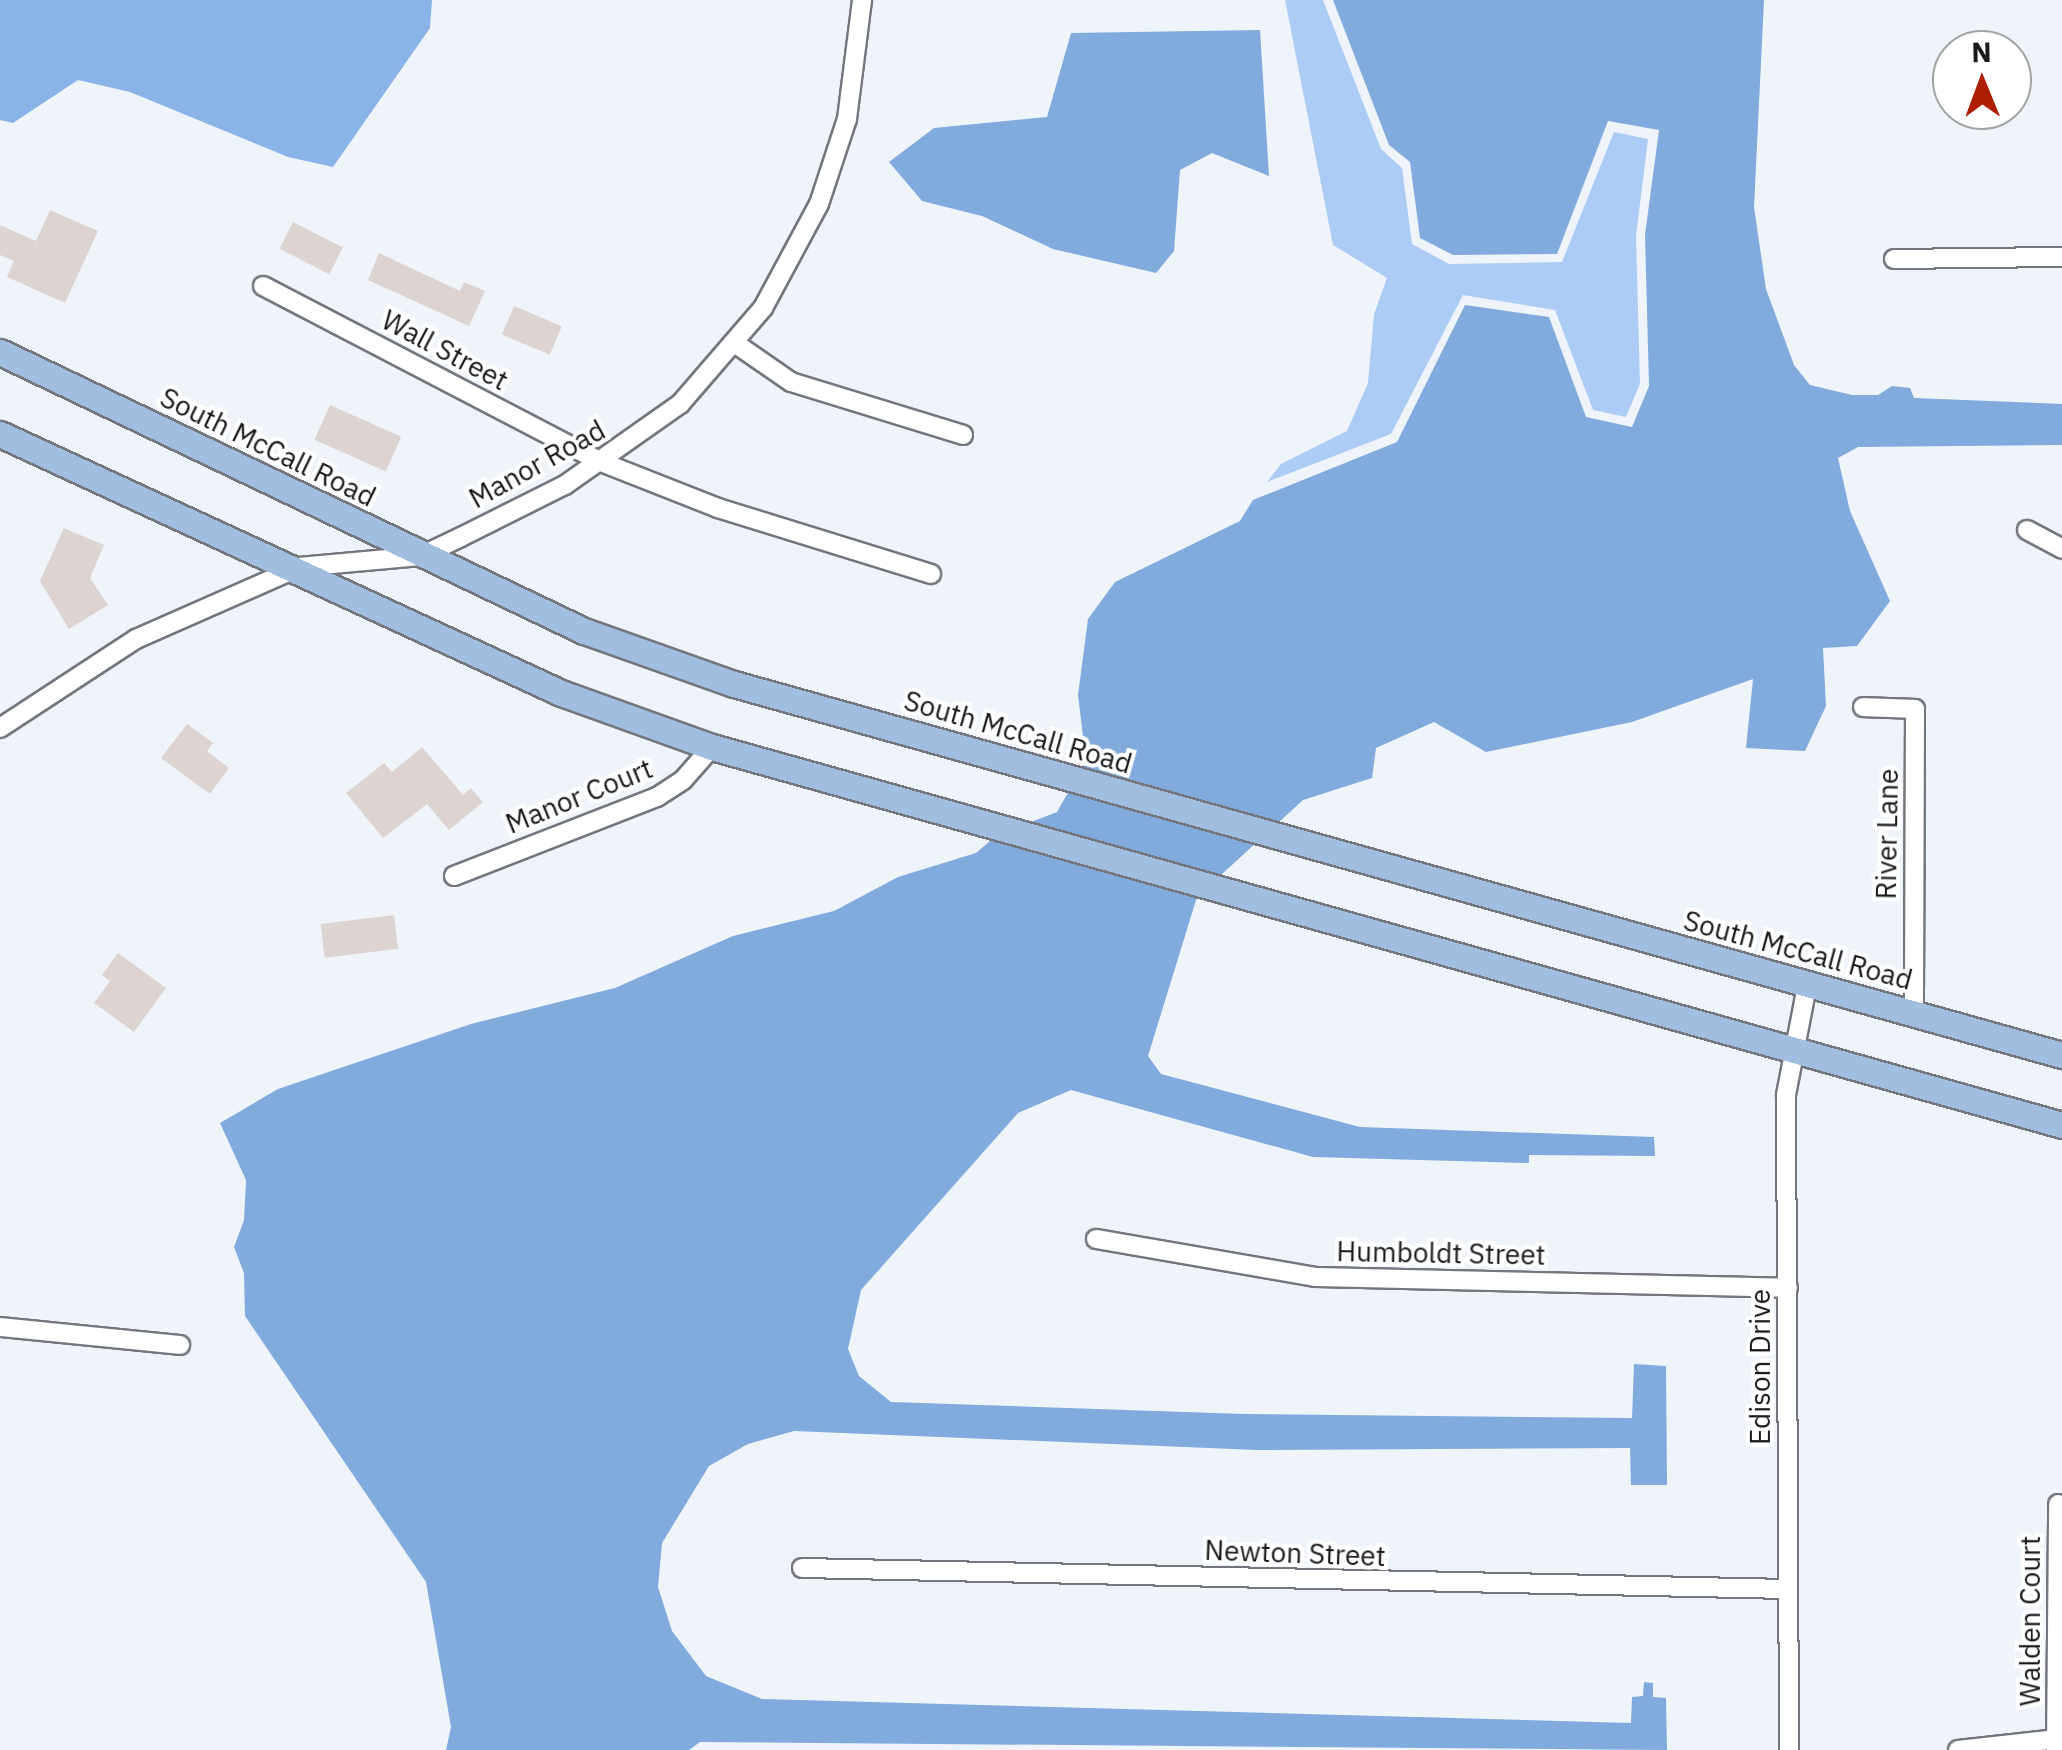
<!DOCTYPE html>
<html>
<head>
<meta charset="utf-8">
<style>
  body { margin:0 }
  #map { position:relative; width:2062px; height:1750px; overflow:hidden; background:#eff4fa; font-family:"IBM Plex Sans",sans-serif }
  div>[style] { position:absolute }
  .green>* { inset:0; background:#acccf5 }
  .forest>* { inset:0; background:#8ab3e7 }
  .water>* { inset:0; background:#81aadd }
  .building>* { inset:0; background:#ddd4d2; transform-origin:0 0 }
  .roads { filter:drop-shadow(2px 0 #73777d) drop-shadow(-2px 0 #73777d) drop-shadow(0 2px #73777d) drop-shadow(0 -2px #73777d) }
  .minor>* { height:18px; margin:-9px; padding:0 9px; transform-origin:9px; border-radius:9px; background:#fff }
  .primary>* { height:25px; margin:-12.5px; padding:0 12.5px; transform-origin:12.5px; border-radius:12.5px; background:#a1bee1 }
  span { translate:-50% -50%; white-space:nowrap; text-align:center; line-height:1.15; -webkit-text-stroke:8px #fff; paint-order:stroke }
  .street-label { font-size:28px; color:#17191b }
  .north { position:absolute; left:1932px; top:30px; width:100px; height:100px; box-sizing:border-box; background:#fff; border:2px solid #a2a3a4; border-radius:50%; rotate:359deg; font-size:28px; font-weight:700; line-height:40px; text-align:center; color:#17191b }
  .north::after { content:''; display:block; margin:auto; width:35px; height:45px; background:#ad1f04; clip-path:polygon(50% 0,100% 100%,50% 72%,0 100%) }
</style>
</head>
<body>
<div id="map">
  <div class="green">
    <div style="clip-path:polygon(1285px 0,1323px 0,1381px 149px,1402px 168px,1412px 244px,1449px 264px,1562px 262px,1614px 132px,1648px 139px,1636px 236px,1640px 384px,1626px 417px,1593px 410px,1555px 310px,1463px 295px,1391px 434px,1267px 482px,1281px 464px,1347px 431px,1368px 383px,1374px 314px,1387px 278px,1333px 245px)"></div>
  </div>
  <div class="forest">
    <div style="clip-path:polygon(0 0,432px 0,430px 28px,333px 167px,288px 157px,130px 92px,78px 80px,13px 123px,0 120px)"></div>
  </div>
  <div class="water">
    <div style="clip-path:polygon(1333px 0,1764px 0,1754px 207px,1766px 289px,1794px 365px,1810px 385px,1852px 395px,1878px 395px,1892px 386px,1910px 388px,1914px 398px,2062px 404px,2062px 445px,1858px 447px,1838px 458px,1850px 511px,1890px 601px,1857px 646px,1823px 648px,1826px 706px,1805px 751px,1746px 748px,1753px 679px,1632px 722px,1486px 752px,1434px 722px,1376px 748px,1372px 778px,1303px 800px,1197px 897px,1148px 1056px,1161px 1074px,1360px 1127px,1654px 1137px,1655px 1156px,1529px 1155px,1529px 1163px,1313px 1157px,1071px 1090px,1018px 1113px,861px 1290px,848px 1349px,859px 1376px,891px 1402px,1244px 1414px,1632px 1418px,1634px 1364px,1666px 1366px,1667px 1485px,1631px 1485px,1630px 1448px,1257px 1450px,794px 1431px,748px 1444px,709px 1466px,662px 1543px,658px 1587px,672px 1631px,706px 1676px,762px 1699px,1631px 1723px,1632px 1697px,1643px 1696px,1644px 1682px,1653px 1683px,1653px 1697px,1666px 1698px,1667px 1750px,700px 1742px,689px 1750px,446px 1750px,451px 1727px,426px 1582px,245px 1316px,244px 1273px,234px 1247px,244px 1220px,246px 1180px,220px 1123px,278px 1089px,471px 1024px,615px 988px,733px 936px,834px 911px,898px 877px,976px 853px,997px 835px,1057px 812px,1086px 761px,1078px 695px,1088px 619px,1115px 582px,1240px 521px,1253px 500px,1397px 442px,1465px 305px,1549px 317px,1586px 417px,1632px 427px,1649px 386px,1645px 235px,1659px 130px,1608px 121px,1557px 254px,1453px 255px,1420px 238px,1410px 162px,1389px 145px)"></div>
    <div style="clip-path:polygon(1260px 30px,1269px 176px,1212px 153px,1180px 170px,1174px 251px,1156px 273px,1053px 249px,982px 216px,922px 201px,889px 162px,934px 128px,1047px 117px,1071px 33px)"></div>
  </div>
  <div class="building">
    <div style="clip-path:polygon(50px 210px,98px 231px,65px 303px,7px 277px,14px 261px,0 255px,0 225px,36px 241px)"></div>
    <div style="left:293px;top:222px;width:56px;height:30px;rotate:27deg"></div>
    <div style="clip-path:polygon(379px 253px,460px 291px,464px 282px,485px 291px,469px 326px,368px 280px)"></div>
    <div style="left:514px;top:306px;width:52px;height:31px;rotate:23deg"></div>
    <div style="left:330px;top:405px;width:78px;height:38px;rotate:24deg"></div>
    <div style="clip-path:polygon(64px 528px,104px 545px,90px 578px,108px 605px,69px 629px,40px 581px)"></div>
    <div style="clip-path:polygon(187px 724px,213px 743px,207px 751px,229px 768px,210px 794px,161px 758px)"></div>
    <div style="clip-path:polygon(422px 747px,463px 795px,471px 788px,483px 802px,449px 830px,427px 804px,383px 838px,346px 793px,384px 763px,392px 772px)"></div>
    <div style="left:394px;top:915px;width:34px;height:74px;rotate:83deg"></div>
    <div style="clip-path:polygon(118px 953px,166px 988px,134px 1032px,94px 1003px,110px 981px,102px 975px)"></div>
  </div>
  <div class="roads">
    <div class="minor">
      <div style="left:1894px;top:259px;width:168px;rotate:-0.7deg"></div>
      <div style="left:263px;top:286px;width:381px;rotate:27.5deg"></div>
      <div style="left:601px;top:462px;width:126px;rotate:21.5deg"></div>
      <div style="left:718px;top:508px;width:223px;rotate:17.2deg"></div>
      <div style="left:736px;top:344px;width:67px;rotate:34.6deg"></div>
      <div style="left:791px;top:382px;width:180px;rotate:17.1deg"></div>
      <div style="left:2027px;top:530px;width:40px;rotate:28deg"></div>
      <div style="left:1863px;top:707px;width:52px;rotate:2.2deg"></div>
      <div style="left:1915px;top:709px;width:303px;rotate:90.2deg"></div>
      <div style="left:0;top:728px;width:163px;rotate:-33.2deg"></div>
      <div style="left:136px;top:639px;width:178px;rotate:-23.8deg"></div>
      <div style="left:299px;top:567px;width:122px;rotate:-5.2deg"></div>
      <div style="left:421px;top:556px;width:44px;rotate:-25.4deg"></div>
      <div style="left:461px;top:537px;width:116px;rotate:-26.6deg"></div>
      <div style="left:565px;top:485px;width:141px;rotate:-35.2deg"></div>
      <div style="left:680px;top:404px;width:127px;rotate:-49.2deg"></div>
      <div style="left:763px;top:308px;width:118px;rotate:-61.7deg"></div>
      <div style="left:819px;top:204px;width:89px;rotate:-71.8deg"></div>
      <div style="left:847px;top:119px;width:120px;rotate:-82.8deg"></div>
      <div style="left:454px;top:876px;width:218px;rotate:-21.3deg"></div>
      <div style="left:657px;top:797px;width:31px;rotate:-33deg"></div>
      <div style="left:683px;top:780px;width:44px;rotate:-48.7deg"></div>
      <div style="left:1096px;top:1239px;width:222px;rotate:9.8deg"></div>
      <div style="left:1315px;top:1277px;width:473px;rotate:1.3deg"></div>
      <div style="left:0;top:1327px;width:181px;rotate:5.7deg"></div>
      <div style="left:802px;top:1568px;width:984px;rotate:1.22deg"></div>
      <div style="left:1789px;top:1750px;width:655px;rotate:-90.26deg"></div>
      <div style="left:1786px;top:1095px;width:111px;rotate:-79.1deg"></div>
      <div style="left:1958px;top:1750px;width:100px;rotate:-6.3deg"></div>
      <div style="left:2056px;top:1750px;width:246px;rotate:-89.5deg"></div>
    </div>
    <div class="primary">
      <div style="left:0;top:352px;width:647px;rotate:25.54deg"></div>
      <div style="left:584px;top:631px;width:159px;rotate:19.5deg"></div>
      <div style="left:734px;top:684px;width:1379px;rotate:15.61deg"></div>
      <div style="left:0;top:434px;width:618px;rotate:24.78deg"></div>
      <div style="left:561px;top:693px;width:160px;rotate:19.7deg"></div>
      <div style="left:712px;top:747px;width:1402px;rotate:15.64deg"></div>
    </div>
  </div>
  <div class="street-label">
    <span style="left:445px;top:350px;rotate:28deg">Wall Street</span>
    <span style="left:268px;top:447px;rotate:26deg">South McCall Road</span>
    <span style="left:537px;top:464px;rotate:-29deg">Manor Road</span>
    <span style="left:1018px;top:732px;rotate:16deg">South McCall Road</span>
    <span style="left:579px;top:796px;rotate:-22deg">Manor Court</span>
    <span style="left:1887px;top:834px;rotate:-89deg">River Lane</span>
    <span style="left:1798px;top:950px;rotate:15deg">South McCall Road</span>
    <span style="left:1441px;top:1253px;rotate:1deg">Humboldt Street</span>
    <span style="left:1760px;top:1367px;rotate:-90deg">Edison Drive</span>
    <span style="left:1295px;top:1553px;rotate:2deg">Newton Street</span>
    <span style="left:2030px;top:1621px;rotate:-90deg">Walden Court</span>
  </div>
  <div class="north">N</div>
</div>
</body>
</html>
